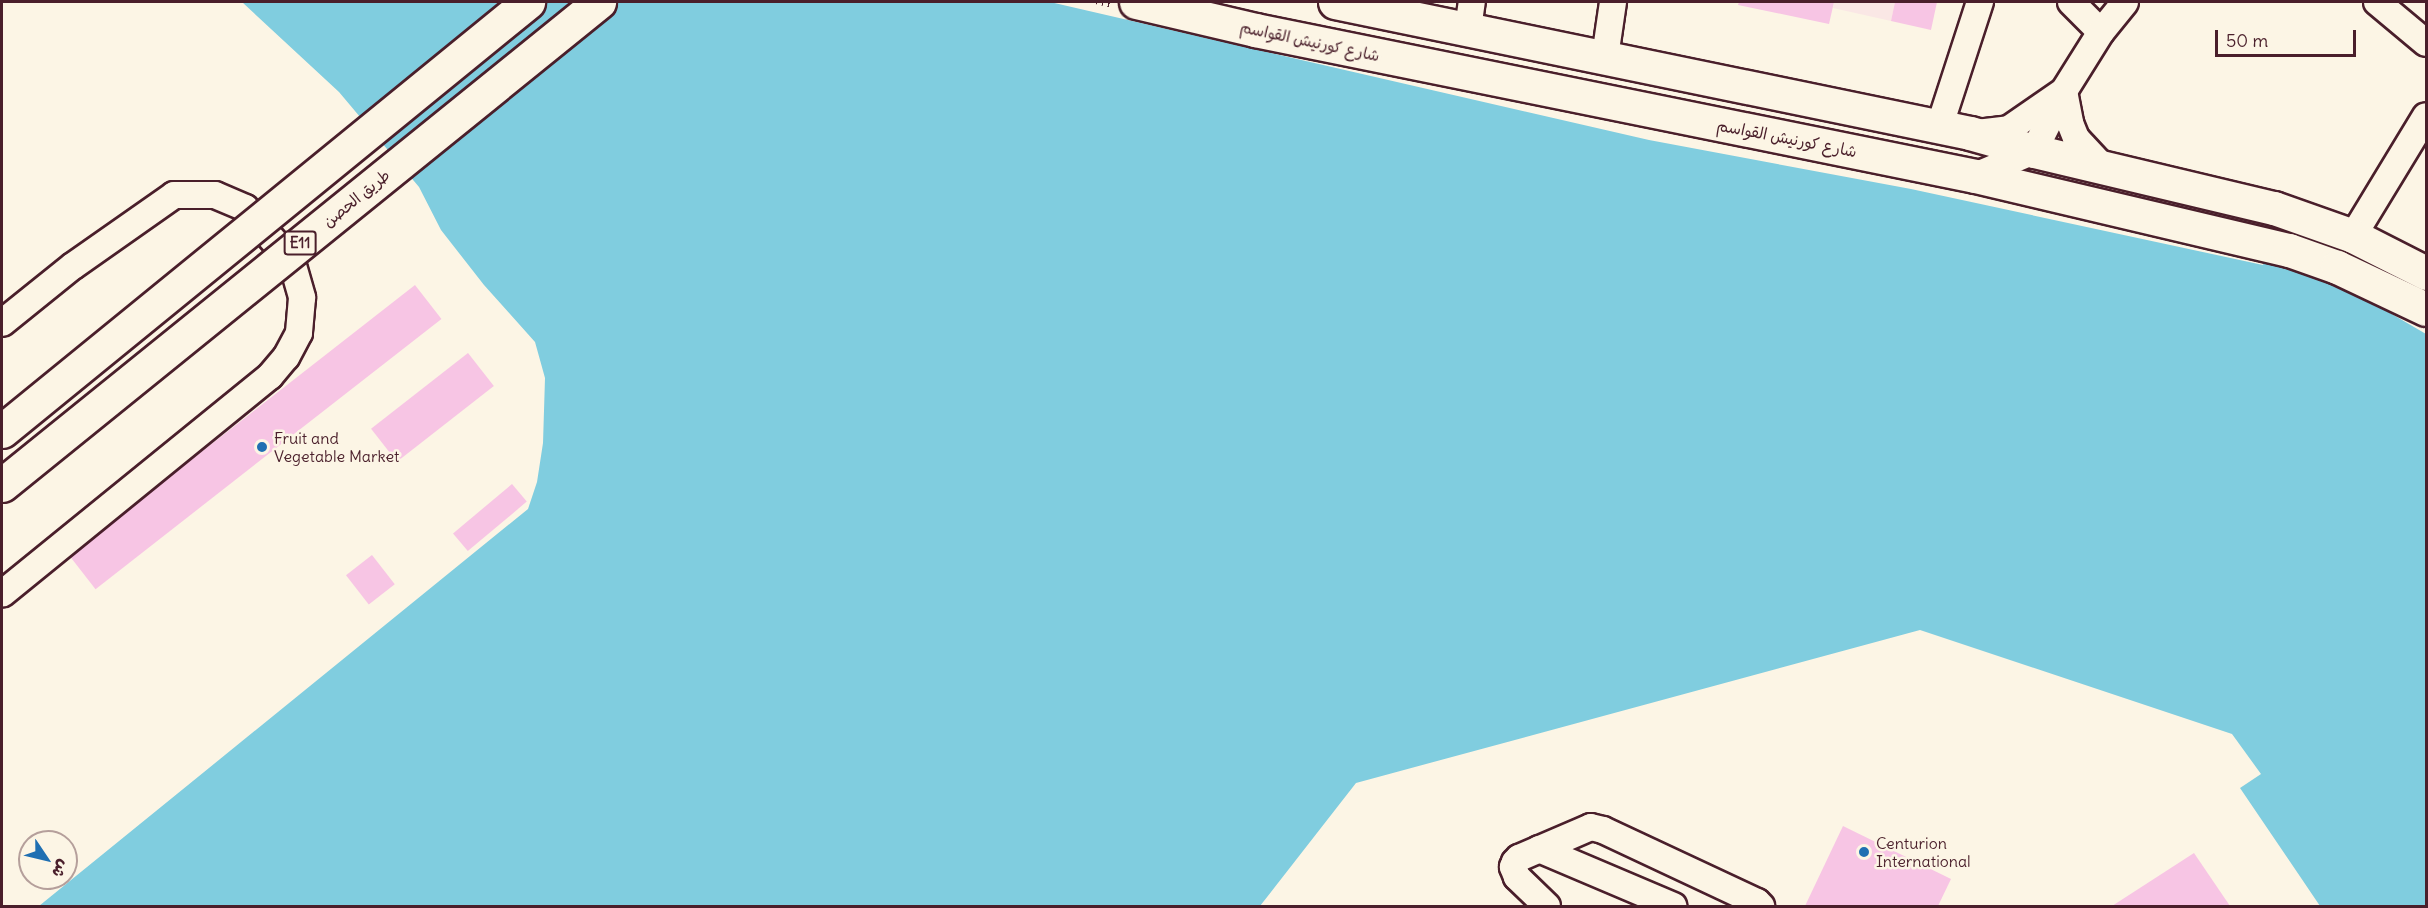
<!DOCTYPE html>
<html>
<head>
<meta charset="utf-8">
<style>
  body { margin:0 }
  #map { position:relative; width:2428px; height:908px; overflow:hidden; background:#fcf5e5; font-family:Delius,"Playpen Sans Arabic",sans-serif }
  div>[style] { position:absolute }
  .built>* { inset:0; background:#fae7e5 }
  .water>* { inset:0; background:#80cddf }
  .building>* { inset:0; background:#f7c5e4; transform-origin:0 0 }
  .path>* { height:4px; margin-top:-2px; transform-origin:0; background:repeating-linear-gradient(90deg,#4a1f2b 0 1.5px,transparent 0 6px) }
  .roads { filter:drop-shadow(2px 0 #4a1f2b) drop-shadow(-2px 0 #4a1f2b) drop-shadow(0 2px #4a1f2b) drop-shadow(0 -2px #4a1f2b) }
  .minor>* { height:26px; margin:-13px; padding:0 13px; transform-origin:13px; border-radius:13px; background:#fcf5e5 }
  .major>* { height:33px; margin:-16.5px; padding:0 16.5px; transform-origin:16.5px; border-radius:16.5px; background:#fcf5e5 }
  .bridges { filter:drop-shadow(2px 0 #4a1f2b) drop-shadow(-2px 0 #4a1f2b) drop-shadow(0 2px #4a1f2b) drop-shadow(0 -2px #4a1f2b) }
  .major-bridge>* { height:33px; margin:-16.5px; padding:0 16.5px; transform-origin:16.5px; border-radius:16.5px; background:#fcf5e5 }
  .dots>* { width:16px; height:16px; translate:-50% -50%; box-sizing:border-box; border:3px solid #fcf5e5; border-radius:50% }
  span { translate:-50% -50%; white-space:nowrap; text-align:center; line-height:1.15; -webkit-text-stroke:5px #fcf5e5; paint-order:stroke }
  .shield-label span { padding:2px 4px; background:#fcf5e5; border:2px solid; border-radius:4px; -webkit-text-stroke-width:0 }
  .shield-label { font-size:15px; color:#4a1f2b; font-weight:700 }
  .street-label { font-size:16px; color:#4a1f2b }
  .poi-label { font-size:16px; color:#4a1f2b }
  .left { translate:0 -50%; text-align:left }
  .frame { position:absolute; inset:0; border:3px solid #4a1f2b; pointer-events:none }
  .north { position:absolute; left:18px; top:830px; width:60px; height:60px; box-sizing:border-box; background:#fcf5e5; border:2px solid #b59f9b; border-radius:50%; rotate:125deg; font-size:16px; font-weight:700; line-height:24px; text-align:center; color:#4a1f2b }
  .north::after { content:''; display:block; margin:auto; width:21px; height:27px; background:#1f6fb2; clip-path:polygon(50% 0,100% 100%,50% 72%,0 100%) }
  .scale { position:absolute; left:2215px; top:30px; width:141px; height:27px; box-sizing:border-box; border:3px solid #4a1f2b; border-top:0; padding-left:8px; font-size:18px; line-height:21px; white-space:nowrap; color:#4a1f2b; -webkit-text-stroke:4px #fcf5e5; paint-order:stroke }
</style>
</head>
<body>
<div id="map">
  <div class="built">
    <div style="clip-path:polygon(1834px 2px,1895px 2px,1891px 21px,1833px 8px)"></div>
  </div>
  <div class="water">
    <div style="clip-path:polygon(242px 2px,1050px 2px,1649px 140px,1911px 189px,2263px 265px,2266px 255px,2342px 285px,2426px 334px,2426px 906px,2320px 906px,2240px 788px,2261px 774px,2232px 734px,1920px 630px,1356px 783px,1260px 906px,39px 906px,528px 509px,537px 482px,543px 443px,545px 378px,535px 342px,484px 285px,441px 230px,419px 187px,339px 92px)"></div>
  </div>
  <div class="building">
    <div style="clip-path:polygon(1739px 2px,1834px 2px,1829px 24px,1738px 5px)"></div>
    <div style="clip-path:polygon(1895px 2px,1937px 2px,1931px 30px,1891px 21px)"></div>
    <div style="left:415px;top:285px;width:43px;height:439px;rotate:52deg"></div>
    <div style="left:468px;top:353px;width:42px;height:123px;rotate:52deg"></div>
    <div style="left:512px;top:484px;width:23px;height:77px;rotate:50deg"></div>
    <div style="left:372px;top:555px;width:37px;height:33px;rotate:52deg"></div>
    <div style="clip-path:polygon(1843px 826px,1951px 879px,1938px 906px,1805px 906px)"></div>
    <div style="clip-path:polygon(2194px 853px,2230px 906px,2112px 906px)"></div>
  </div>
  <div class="path">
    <div style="left:1096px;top:2px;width:17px;rotate:13deg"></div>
  </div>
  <div class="roads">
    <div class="minor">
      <div style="left:2071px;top:2px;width:42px;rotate:45deg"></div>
      <div style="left:2377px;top:2px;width:64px;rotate:39.9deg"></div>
      <div style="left:1468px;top:29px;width:27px;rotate:-82deg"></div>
      <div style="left:1605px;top:57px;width:56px;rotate:-81.7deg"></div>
      <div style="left:2064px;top:91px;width:33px;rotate:79deg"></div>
      <div style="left:2070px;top:123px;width:16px;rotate:68deg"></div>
      <div style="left:2076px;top:138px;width:38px;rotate:47deg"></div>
      <div style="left:1939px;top:128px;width:133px;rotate:-72deg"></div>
      <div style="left:1977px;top:133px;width:32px;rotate:-7deg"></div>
      <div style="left:2009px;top:129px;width:63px;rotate:-34.7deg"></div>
      <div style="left:1975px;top:176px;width:64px;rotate:-23deg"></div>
      <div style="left:2034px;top:151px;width:67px;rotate:-63.4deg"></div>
      <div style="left:2064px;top:91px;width:70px;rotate:-57.9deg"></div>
      <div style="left:2101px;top:32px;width:38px;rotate:-51deg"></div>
      <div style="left:2353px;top:236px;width:140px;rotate:-58.7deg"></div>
      <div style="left:2px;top:323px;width:91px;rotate:-38.8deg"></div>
      <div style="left:73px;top:266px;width:123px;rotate:-35.1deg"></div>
      <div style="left:174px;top:195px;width:41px"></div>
      <div style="left:215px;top:195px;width:33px;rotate:23deg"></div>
      <div style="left:245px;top:208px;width:72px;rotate:49deg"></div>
      <div style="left:292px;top:262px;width:37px;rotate:74deg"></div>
      <div style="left:302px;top:298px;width:35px;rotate:95deg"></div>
      <div style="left:299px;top:333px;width:27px;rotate:118deg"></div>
      <div style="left:286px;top:357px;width:25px;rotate:130deg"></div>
      <div style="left:270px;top:376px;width:345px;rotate:140.9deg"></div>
      <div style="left:1539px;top:849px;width:146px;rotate:23deg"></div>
      <div style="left:1547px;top:906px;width:42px;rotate:-136deg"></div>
      <div style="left:1517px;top:877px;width:11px;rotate:-112deg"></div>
      <div style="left:1513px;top:867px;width:5px;rotate:-68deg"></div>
      <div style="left:1515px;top:862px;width:6px;rotate:-45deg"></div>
      <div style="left:1519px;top:858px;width:78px;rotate:-23.3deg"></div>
      <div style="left:1591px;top:827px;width:12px;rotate:14deg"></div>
      <div style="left:1603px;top:830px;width:170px;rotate:25.1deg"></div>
      <div style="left:1757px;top:902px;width:6px;rotate:45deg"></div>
    </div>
    <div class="major">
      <div style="left:1136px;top:2px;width:122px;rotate:13.2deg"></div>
      <div style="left:1255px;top:30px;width:735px;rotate:11.46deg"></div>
      <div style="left:1975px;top:176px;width:323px;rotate:13.3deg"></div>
      <div style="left:2289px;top:250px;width:51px;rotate:19.5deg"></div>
      <div style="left:2337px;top:267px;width:98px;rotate:25.3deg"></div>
      <div style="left:1335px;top:2px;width:648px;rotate:11.66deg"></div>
      <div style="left:1970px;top:133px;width:66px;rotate:15.7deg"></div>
      <div style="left:2034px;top:151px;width:247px;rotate:13.4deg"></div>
      <div style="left:2274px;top:208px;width:84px;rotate:19.5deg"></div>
      <div style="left:2353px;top:236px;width:82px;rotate:26.9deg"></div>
    </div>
  </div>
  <div class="bridges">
    <div class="major-bridge">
      <div style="left:2px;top:431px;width:679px;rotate:-39.2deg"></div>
      <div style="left:2px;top:485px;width:768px;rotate:-38.97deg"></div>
    </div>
  </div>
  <div class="dots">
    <div style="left:262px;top:447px;background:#1f6fb2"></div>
    <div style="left:1864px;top:852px;background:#1f6fb2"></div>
  </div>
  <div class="shield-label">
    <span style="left:300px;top:243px">E11</span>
  </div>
  <div class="street-label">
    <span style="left:1310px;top:41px;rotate:12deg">شارع كورنيش القواسم</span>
    <span style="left:1787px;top:138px;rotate:11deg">شارع كورنيش القواسم</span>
    <span style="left:356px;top:198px;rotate:-39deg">طريق الحصن</span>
  </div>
  <div class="poi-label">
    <span class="left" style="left:274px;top:447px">Fruit and<br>Vegetable Market</span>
    <span class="left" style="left:1876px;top:852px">Centurion<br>International</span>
  </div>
  <div class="frame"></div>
  <div class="north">ش</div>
  <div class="scale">50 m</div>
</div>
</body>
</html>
